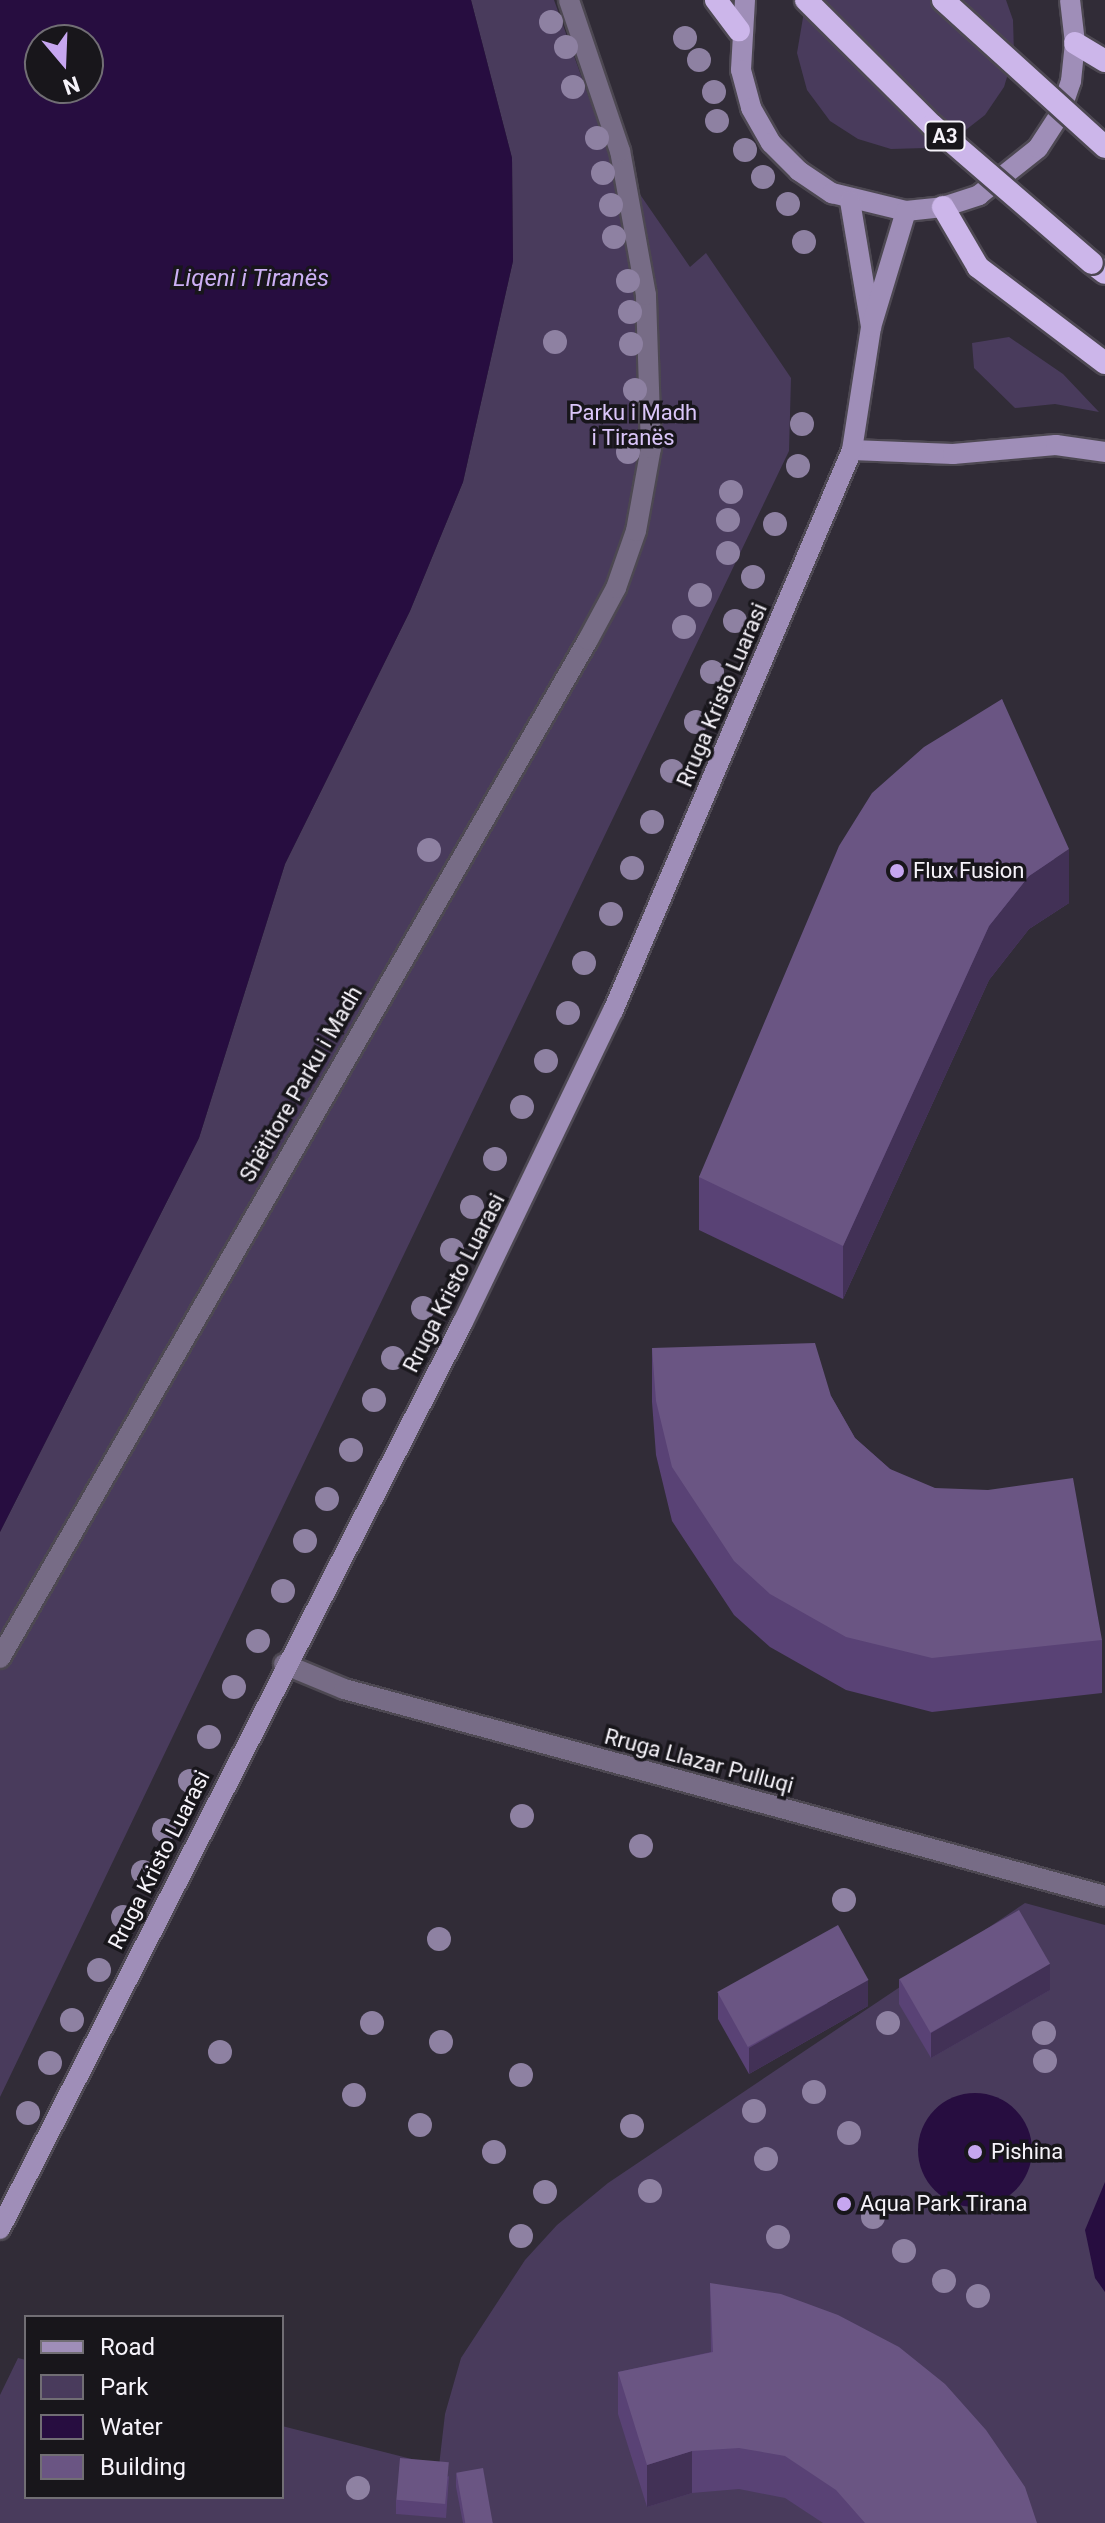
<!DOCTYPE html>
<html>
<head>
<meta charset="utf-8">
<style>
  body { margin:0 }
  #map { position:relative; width:1105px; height:2523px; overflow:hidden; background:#312c37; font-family:Roboto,sans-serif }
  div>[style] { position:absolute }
  .green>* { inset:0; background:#493b5c }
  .water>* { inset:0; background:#270d40 }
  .round { border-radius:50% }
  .roads { filter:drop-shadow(2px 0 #4d4852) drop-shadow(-2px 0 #4d4852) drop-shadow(0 2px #4d4852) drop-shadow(0 -2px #4d4852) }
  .pedestrian>* { height:20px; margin:-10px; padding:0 10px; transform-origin:10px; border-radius:10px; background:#776c86 }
  .minor>* { height:20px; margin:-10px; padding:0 10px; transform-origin:10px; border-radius:10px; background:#776c86 }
  .secondary>* { height:20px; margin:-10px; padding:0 10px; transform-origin:10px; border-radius:10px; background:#9f8eb8 }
  .trunk>* { height:22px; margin:-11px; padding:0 11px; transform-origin:11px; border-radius:11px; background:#ccb6ea }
  .bridges { filter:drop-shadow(2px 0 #4d4852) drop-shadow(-2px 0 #4d4852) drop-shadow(0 2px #4d4852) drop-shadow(0 -2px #4d4852) }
  .trunk-bridge>* { height:22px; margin:-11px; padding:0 11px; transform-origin:11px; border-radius:11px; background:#ccb6ea }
  .trees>* { width:24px; height:24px; margin:-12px; border-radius:50%; background:#8e81a2 }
  .wall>* { inset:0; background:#594275 }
  .shaded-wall>* { inset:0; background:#423156 }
  .building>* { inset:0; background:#6a5583; transform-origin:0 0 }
  .dots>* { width:22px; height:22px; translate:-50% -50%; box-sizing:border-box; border:4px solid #18161b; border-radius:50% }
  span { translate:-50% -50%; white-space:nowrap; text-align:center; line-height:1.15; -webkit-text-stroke:7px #18161b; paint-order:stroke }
  .shield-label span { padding:2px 6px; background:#18161b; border:2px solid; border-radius:6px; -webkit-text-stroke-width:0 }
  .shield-label { font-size:20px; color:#f6f3fa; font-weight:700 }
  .park-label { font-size:22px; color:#dbc6fa }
  .street-label { font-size:22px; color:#f6f3fa }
  .poi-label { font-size:22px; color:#f6f3fa }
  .left { translate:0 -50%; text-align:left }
  .water-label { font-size:24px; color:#ccb0f4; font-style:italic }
  .legend { position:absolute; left:24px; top:2315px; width:260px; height:184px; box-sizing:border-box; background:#18161b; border:2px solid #716e74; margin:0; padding:10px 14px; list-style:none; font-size:24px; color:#f6f3fa }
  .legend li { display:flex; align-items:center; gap:16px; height:40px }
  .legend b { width:40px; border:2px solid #716e74 }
  .north { position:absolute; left:24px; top:24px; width:80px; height:80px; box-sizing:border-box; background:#18161b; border:2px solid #716e74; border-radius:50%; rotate:161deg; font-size:22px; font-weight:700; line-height:32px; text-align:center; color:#f6f3fa }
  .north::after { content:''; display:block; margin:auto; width:28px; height:36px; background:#c6a6f0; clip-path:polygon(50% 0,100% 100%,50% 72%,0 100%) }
</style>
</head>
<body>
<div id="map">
  <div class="green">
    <div style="clip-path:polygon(471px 0,554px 0,606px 145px,690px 267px,706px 253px,791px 378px,789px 451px,0 2097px,0 1532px,199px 1138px,285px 864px,410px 611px,463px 482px,513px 261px,512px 158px)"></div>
    <div style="clip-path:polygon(806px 0,1006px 0,1013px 20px,1014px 54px,1004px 87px,985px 115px,958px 136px,926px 148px,891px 149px,858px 139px,830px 121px,807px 90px,797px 53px)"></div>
    <div style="clip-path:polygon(1009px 337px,1063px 374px,1099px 412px,1055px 404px,1015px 408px,974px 368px,972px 343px)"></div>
    <div style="clip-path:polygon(1025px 1903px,1105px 1925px,1105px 2523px,0 2523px,0 2395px,18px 2358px,26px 2360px,26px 2497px,282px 2497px,282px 2426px,439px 2466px,445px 2414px,461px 2358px,525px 2260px,557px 2225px,608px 2183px)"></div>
  </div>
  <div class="water">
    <div style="clip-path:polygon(evenodd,0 0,471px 0,512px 158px,513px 261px,463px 482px,410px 611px,285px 864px,199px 1138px,0 1532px,0 0,40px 40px,88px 40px,88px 88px,40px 88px,40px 40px)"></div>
    <div class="round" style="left:918px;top:2093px;width:114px;height:114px"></div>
    <div style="clip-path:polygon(1105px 2182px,1105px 2292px,1095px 2278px,1085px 2230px)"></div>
  </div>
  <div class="roads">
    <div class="pedestrian">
      <div style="left:0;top:1658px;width:1176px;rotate:-59.99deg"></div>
      <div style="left:588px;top:640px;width:59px;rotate:-61.7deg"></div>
      <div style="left:616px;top:588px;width:60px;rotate:-70.7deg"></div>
      <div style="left:636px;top:531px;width:84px;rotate:-79.8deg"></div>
      <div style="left:651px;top:448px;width:153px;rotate:-91.9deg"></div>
      <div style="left:646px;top:295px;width:146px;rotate:-100.2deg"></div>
      <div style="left:620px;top:151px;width:159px;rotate:-108.7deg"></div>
    </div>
    <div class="minor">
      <div style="left:284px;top:1664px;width:65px;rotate:22.6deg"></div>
      <div style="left:344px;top:1689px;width:789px;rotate:15.22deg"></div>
    </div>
    <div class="secondary">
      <div style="left:745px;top:0;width:70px;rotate:93.3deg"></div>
      <div style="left:741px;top:70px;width:39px;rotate:75deg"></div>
      <div style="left:751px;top:108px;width:40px;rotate:60.3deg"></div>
      <div style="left:771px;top:143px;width:40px;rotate:45deg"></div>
      <div style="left:799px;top:171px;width:40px;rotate:34deg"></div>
      <div style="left:832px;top:193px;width:76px;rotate:13.7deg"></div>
      <div style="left:906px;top:211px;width:37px;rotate:-6deg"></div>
      <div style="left:943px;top:207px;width:38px;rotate:-18deg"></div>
      <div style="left:979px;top:195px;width:75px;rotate:-38.5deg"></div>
      <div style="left:1038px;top:148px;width:38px;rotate:-57deg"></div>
      <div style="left:1059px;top:116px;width:37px;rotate:-71deg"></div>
      <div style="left:1071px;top:81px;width:38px;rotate:-84deg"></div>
      <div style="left:1075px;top:43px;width:43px;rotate:-96.6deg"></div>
      <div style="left:850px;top:201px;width:128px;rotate:80.5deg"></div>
      <div style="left:852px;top:450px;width:101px;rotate:2.3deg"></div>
      <div style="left:953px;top:454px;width:103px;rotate:-5deg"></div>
      <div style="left:1056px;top:445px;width:49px;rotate:8.1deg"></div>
      <div style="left:0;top:2229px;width:1018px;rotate:-62.96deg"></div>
      <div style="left:463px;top:1322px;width:345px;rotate:-64.3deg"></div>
      <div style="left:613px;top:1011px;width:610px;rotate:-66.92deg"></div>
      <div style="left:852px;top:450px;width:124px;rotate:-81.2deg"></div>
      <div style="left:871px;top:327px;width:121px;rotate:-73.2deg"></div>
    </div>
    <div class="trunk">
      <div style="left:716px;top:0;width:38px;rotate:53deg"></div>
      <div style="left:1075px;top:43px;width:35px;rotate:31deg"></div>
      <div style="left:943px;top:207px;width:69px;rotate:59.7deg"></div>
      <div style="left:978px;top:267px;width:159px;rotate:37.1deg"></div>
      <div style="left:1092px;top:263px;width:16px;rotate:38deg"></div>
    </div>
  </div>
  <div class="bridges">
    <div class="trunk-bridge">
      <div style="left:806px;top:0;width:177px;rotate:44.8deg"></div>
      <div style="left:932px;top:125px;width:211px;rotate:40.8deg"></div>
      <div style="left:943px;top:0;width:219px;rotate:42.2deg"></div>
    </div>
  </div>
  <div class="trees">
    <div style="left:551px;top:22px"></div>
    <div style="left:685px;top:38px"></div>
    <div style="left:566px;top:47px"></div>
    <div style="left:699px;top:60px"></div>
    <div style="left:573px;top:87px"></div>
    <div style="left:714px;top:92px"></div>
    <div style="left:717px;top:121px"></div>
    <div style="left:597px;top:138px"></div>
    <div style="left:745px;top:150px"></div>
    <div style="left:603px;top:173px"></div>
    <div style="left:763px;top:177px"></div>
    <div style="left:788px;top:204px"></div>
    <div style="left:611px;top:205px"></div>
    <div style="left:614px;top:237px"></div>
    <div style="left:804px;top:242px"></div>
    <div style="left:628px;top:281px"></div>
    <div style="left:630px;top:312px"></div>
    <div style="left:555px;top:342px"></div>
    <div style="left:631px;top:344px"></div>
    <div style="left:635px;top:390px"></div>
    <div style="left:802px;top:424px"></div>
    <div style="left:628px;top:452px"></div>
    <div style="left:798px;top:466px"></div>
    <div style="left:731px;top:492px"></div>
    <div style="left:728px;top:520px"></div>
    <div style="left:775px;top:524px"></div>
    <div style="left:728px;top:553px"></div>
    <div style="left:753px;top:577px"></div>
    <div style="left:700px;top:595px"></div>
    <div style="left:735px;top:621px"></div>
    <div style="left:684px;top:627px"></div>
    <div style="left:712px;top:672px"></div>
    <div style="left:696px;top:722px"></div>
    <div style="left:672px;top:771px"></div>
    <div style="left:652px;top:822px"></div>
    <div style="left:429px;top:850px"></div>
    <div style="left:632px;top:868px"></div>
    <div style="left:611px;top:914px"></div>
    <div style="left:584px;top:963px"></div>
    <div style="left:568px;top:1013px"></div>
    <div style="left:546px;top:1061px"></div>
    <div style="left:522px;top:1107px"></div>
    <div style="left:495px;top:1159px"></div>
    <div style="left:472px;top:1207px"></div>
    <div style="left:452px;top:1250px"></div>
    <div style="left:423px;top:1308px"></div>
    <div style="left:393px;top:1358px"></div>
    <div style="left:374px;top:1400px"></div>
    <div style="left:351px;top:1450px"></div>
    <div style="left:327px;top:1499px"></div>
    <div style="left:305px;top:1541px"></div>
    <div style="left:283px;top:1591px"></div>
    <div style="left:258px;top:1641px"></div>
    <div style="left:234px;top:1687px"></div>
    <div style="left:209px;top:1737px"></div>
    <div style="left:190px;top:1781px"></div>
    <div style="left:522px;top:1816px"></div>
    <div style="left:164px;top:1830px"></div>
    <div style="left:641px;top:1846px"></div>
    <div style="left:143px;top:1872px"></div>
    <div style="left:844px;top:1900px"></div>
    <div style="left:123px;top:1917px"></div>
    <div style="left:439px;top:1939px"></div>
    <div style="left:99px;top:1970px"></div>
    <div style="left:72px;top:2020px"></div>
    <div style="left:372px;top:2023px"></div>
    <div style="left:888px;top:2023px"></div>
    <div style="left:1044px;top:2033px"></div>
    <div style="left:441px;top:2042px"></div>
    <div style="left:220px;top:2052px"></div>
    <div style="left:1045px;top:2061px"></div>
    <div style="left:50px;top:2063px"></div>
    <div style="left:521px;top:2075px"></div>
    <div style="left:814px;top:2092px"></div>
    <div style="left:354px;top:2095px"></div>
    <div style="left:754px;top:2111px"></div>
    <div style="left:28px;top:2113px"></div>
    <div style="left:420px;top:2125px"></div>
    <div style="left:632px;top:2126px"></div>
    <div style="left:849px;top:2133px"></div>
    <div style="left:494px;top:2152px"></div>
    <div style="left:766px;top:2159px"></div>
    <div style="left:650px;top:2191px"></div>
    <div style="left:545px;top:2192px"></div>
    <div style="left:873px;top:2217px"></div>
    <div style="left:521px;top:2236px"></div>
    <div style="left:778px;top:2237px"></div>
    <div style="left:904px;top:2251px"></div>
    <div style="left:944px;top:2281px"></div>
    <div style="left:978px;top:2296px"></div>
    <div style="left:358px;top:2488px"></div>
  </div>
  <div class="wall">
    <div style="clip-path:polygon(1002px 699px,1069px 903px,1029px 929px,989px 980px,843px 1299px,699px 1230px,699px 1177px)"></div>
    <div style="clip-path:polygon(652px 1348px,831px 1396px,855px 1438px,890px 1469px,1102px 1640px,1102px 1693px,932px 1712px,846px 1690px,770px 1647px,734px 1615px,672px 1521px,656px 1455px,652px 1402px)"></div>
    <div style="clip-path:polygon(899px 1979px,1050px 1990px,931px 2058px,899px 2004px)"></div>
    <div style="clip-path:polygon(718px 1994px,868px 2006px,749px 2074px,718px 2019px)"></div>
    <div style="clip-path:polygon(710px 2283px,1037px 2523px,823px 2523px,785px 2498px,739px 2489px,692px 2493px,647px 2507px,618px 2414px,618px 2372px,711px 2352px)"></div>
    <div style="clip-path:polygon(456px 2473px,493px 2523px,463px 2523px,456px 2487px)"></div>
    <div style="clip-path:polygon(449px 2476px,446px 2518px,396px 2514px,396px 2500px)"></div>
  </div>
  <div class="shaded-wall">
    <div style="clip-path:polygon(1069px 849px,1069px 903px,1029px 929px,989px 980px,843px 1299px,843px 1246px,989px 926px,1029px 876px)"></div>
    <div style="clip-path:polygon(1050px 1964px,1050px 1990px,931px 2058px,931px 2033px)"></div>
    <div style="clip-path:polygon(868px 1980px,868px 2006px,749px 2074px,749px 2048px)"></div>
    <div style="clip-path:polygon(692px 2451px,692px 2493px,647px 2507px,647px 2465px)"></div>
  </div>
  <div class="building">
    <div style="clip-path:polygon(1002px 699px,1069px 849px,1029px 876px,989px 926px,843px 1246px,699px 1177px,839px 846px,872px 793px,924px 747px)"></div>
    <div style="clip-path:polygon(815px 1343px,831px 1396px,855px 1438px,890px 1469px,935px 1488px,988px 1490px,1073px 1478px,1102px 1640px,932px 1658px,846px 1637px,770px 1594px,734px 1561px,672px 1467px,656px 1401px,652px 1348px)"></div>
    <div style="left:1019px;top:1910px;width:62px;height:138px;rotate:60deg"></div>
    <div style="left:838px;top:1925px;width:63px;height:138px;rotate:61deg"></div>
    <div style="clip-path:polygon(710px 2283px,781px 2294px,838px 2315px,899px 2347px,945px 2384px,986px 2430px,1025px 2487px,1037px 2523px,865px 2523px,836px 2490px,785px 2456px,739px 2448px,692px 2451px,647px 2465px,618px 2372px,713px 2352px)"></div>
    <div style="left:400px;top:2458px;width:49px;height:42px;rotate:5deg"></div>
    <div style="left:483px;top:2468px;width:56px;height:27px;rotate:80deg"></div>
  </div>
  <div class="dots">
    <div style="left:897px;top:871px;background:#c6a6f0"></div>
    <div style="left:975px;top:2152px;background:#c6a6f0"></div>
    <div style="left:844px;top:2204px;background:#c6a6f0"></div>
  </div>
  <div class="shield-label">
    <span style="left:945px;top:136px">A3</span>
  </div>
  <div class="park-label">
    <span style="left:633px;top:425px">Parku i Madh<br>i Tiranës</span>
  </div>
  <div class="street-label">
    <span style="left:722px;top:695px;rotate:-67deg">Rruga Kristo Luarasi</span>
    <span style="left:301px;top:1084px;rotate:-60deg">Shëtitore Parku i Madh</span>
    <span style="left:454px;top:1283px;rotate:-63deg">Rruga Kristo Luarasi</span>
    <span style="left:699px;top:1761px;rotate:15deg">Rruga Llazar Pulluqi</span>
    <span style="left:159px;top:1860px;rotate:-63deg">Rruga Kristo Luarasi</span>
  </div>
  <div class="poi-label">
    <span class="left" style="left:913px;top:871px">Flux Fusion</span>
    <span class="left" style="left:991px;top:2152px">Pishina</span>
    <span class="left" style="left:860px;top:2204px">Aqua Park Tirana</span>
  </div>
  <div class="water-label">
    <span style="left:251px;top:279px">Liqeni i Tiranës</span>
  </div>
  <ul class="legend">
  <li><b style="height:10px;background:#9f8eb8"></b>Road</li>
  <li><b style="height:22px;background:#493b5c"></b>Park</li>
  <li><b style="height:22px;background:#270d40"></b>Water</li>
  <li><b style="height:22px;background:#6a5583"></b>Building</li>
  </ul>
  <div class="north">N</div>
</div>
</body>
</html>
